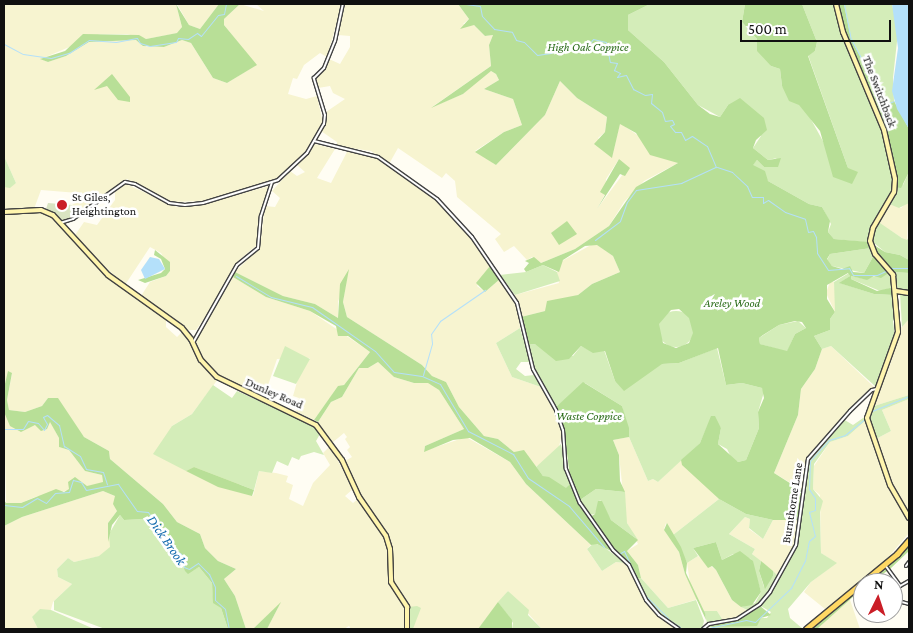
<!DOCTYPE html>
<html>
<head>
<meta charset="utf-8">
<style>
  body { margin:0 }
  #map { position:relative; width:913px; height:633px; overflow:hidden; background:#fffdf3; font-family:"Crimson Pro",serif }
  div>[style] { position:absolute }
  .farmland>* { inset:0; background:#f7f4d0 }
  .green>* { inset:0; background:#d4edb9 }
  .round { border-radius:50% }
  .forest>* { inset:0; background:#b8df97 }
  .cemetery>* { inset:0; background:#d9e4c1 }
  .water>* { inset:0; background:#b4e0fa }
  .stream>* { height:1px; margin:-0.5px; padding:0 0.5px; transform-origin:0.5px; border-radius:0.5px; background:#b4e0fa }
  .roads { filter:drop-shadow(1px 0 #434343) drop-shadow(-1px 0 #434343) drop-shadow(0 1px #434343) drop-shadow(0 -1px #434343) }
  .street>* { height:2px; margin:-1px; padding:0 1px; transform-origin:1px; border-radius:1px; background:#fff }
  .secondary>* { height:4px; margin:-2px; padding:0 2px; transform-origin:2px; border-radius:2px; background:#fff5ae }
  .primary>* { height:4.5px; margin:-2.25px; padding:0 2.25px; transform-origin:2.25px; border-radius:2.25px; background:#ffd863 }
  .dots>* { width:14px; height:14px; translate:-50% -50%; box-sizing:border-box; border:2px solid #fff; border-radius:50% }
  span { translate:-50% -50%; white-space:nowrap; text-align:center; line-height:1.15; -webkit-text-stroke:5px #fff; paint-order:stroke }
  .park-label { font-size:12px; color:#2c6d1b; font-style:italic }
  .street-label { font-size:12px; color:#101010 }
  .poi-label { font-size:12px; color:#101010 }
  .left { translate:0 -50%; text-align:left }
  .water-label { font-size:14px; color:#0f68ac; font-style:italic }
  .frame { position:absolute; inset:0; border:5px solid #101010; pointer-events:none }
  .north { position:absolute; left:853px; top:573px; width:50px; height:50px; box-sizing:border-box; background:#fff; border:1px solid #9f9f9f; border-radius:50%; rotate:4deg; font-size:14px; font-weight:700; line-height:20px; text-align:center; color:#101010 }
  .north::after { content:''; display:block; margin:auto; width:18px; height:22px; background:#ca1e27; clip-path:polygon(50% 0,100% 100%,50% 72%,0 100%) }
  .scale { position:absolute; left:740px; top:20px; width:151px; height:22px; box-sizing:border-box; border:2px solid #101010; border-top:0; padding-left:6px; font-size:15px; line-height:18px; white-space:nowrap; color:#101010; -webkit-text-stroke:4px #fff; paint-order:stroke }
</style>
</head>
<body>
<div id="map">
  <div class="farmland">
    <div style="clip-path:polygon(4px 4px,176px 4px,182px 27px,178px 33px,146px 39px,127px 34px,100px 34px,41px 59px,48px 62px,66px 56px,89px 42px,136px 40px,147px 47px,164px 47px,182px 40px,191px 43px,213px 78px,227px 83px,256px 65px,224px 25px,224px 19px,240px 4px,264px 11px,256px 4px,342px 4px,327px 57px,320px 53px,304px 65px,297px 79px,293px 78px,288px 94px,306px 99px,317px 96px,323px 123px,305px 153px,273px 182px,203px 201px,169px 202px,127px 179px,73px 217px,72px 205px,79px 199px,78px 193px,41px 190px,34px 209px,4px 210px,4px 187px,16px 183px,4px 156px)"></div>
    <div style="clip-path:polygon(177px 4px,219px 4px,200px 29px,189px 25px)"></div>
    <div style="clip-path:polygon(evenodd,345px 4px,458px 4px,469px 19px,463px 24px,474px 25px,485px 36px,493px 35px,489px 45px,491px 66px,432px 107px,463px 94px,483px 75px,491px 71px,496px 74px,499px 80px,484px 89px,513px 99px,522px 125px,504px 132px,475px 151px,496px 165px,545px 115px,560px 81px,577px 98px,607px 117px,605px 132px,598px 138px,612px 157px,620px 123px,678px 163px,644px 181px,624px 202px,609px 226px,575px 249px,541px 263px,532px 257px,527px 260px,514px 246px,504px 252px,495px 239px,501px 234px,457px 197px,455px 181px,446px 173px,442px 178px,398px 148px,389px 164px,371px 151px,337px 146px,337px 142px,321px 131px,325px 127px,326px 112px,345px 99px,333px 93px,330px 86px,318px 88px,315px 78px,329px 59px,340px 64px,350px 47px,350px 36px,338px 35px,345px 4px,619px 159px,623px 174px,597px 209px,605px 194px,606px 179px,619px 159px)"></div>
    <div style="clip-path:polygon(315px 144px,335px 149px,317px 178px,331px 183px,348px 150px,356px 150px,372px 155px,434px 198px,468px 233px,490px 266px,477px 286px,485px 292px,500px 279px,508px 289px,519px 312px,520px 328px,496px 343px,512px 377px,541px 387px,557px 414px,562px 433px,559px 447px,544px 462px,535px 467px,524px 451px,514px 452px,498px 439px,484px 436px,459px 407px,446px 382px,432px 376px,422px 365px,347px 317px,343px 302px,348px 270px,338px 302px,338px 318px,315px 304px,283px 296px,235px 272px,260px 247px,265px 206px,275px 207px,280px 198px,272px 191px,290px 171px,297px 176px,305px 172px,297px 165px)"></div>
    <div style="clip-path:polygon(126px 184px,177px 207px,200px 205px,269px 186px,260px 215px,258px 244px,238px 261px,224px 291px,196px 330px,186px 330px,141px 296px,150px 282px,166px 276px,170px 271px,161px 253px,150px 247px,125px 285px,73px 238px,84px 222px,97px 225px,115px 200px,115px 192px)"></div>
    <div style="clip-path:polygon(906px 203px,909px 203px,907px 241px,877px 222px,889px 204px,901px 208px)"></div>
    <div style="clip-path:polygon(38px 211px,49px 213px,109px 279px,166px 317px,166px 327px,177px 337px,183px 331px,192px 343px,202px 364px,218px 379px,192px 414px,172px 426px,253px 496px,259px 471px,276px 473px,288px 476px,286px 482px,293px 485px,289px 499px,303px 506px,313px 483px,330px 465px,323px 453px,330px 446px,353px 489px,345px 496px,353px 503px,359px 498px,378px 524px,388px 545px,391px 585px,406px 606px,406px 629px,351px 629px,349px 626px,344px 629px,267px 629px,280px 604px,253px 629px,246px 629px,235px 596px,224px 579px,236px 569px,218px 561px,205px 548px,200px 534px,177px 522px,163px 504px,110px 459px,109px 451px,84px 437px,48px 398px,42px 406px,25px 412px,9px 410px,7px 400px,12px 374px,9px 372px,4px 388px,4px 213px)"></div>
    <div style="clip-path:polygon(591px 245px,598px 245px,613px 256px,620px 272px,592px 284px,578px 295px,545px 311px,521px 317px,515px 295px,559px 283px,557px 272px,562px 261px)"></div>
    <div style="clip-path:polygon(233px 277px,266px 297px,310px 311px,370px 352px,344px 385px,338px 387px,314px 420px,296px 412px,299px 398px,293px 396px,299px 375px,310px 358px,277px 359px,266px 391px,244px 390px,217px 374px,202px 359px,196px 340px)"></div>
    <div style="clip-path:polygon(830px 282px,834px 282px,835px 289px,835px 312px,826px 293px)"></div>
    <div style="clip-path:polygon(909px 319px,909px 395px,871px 407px,890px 365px,900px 329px)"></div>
    <div style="clip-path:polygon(831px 346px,874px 387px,808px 458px,804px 491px,774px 473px,798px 415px,801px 389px,815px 369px,822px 349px)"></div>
    <div style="clip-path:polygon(378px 362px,394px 377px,414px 383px,428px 382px,439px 390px,464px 429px,425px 446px,424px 451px,466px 437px,510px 462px,526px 484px,591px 545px,587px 549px,602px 571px,616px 562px,625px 563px,646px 601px,676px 629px,542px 629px,508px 591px,478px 629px,413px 629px,415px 608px,409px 607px,393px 582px,390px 541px,355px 487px,345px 461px,352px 457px,347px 450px,350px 447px,345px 439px,347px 437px,344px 433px,332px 443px,318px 422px,331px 402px,342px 397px,359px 368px,368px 368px)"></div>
    <div style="clip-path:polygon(909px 399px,909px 515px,891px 484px,874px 440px,891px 431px,882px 410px)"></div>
    <div style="clip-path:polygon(4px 412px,28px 427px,50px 421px,59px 438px,59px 447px,69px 450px,85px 471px,102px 475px,103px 483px,35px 497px,21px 503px,6px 503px)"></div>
    <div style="clip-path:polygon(865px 421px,888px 486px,909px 520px,909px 533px,884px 562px,825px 609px,804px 592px,811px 582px,836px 563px,821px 553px,820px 495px,813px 489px,814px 466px,830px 442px,848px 436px)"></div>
    <div style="clip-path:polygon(629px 437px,648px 481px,653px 479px,658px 482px,681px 460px,719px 499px,673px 535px,666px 523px,664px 529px,679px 552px,685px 574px,690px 583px,687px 563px,698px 556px,716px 570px,732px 600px,747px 611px,745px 613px,724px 622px,717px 611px,704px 611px,698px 599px,668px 608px,641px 578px,638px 565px,627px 551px,638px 544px,626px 521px,619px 455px,613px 440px)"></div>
    <div style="clip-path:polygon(103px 491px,115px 496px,117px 511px,108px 523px,111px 547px,100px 556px,74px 562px,68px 558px,57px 569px,58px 577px,72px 584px,53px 602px,50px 613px,32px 617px,38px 629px,4px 629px,4px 526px,22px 517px)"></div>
    <div style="clip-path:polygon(745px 517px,750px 519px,749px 529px,763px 539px,773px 520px,797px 520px,794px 548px,777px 575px,752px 554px,755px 549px,729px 534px)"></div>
    <div style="clip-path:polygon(849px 597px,860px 629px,817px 629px)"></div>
  </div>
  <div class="green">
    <div style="clip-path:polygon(745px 4px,742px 22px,757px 39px,771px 66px,780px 69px,782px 86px,808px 114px,824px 143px,848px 168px,808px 55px,815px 51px,817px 42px,802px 4px,836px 4px,903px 185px,909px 172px,909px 203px,899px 208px,889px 204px,877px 221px,902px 238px,907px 240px,909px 237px,909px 260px,900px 255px,885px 252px,874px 243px,834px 239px,828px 232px,831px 224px,822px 207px,809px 204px,768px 181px,752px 165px,757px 160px,764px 167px,777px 158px,768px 160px,753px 148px,761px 136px,728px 105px,720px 117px,698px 105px,664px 62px,628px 30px,628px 15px,648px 5px)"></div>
    <div style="clip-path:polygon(844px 4px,892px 4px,898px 32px,893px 78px,894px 101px,889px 103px,881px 95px,851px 39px)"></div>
    <div style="clip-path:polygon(4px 156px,16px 183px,10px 188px,4px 187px)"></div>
    <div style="clip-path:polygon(871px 248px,874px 255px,864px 273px,832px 266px,827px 260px,830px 254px)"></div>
    <div style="clip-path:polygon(543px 265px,557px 272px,560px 281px,515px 295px,500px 275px,526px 272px)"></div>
    <div style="clip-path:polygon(890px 272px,894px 287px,880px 291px,851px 279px,851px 276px,865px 279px)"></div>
    <div style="clip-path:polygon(893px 272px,909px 273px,909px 292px,898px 289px)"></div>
    <div style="clip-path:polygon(849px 273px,850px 276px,840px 283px,874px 294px,893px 295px,898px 315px,893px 321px,895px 338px,876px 387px,831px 346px,822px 349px,814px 336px,830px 330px,830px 319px,835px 312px,834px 282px)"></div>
    <div style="clip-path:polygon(900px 293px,909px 294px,909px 319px,902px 327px)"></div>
    <div class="round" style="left:658px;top:311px;width:36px;height:36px"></div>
    <div style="clip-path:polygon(798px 321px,806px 328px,795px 334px,787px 352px,760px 344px,759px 338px,779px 325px)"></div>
    <div style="clip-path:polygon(520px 328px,530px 362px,521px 362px,516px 369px,525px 376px,534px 375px,541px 387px,512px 377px,496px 343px)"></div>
    <div style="clip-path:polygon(535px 344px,573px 356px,581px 346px,589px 350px,604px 350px,615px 381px,626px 388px,661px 364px,679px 363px,717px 348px,726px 385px,742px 383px,762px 388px,764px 392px,758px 412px,759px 428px,746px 460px,738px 462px,732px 459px,727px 449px,718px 444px,721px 428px,712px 416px,700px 443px,658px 482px,653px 479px,648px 481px,629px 437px,622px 406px,585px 383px,556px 407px,534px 369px,527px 345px)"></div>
    <div style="clip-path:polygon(285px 346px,310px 359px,296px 384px,273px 376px)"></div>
    <div style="clip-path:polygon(213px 385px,232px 398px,237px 391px,311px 424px,320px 434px,316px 441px,324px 455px,314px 452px,301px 456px,299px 460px,292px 457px,288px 466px,277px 461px,272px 473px,259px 471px,254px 490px,194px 467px,186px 471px,153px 454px,172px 426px,192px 414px)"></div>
    <div style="clip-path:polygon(909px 395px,909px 399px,882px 410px,891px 431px,874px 440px,869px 420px,871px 407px)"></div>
    <div style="clip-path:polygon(866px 416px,867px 426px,865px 421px,848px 436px,830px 442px,814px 464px,813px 489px,823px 501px,820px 512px,821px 553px,837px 563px,811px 582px,788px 609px,790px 618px,803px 629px,704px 629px,734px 625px,755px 626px,761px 618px,767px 618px,771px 612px,759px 605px,773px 589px,796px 546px,810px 458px,843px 419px,853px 425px)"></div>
    <div style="clip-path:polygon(561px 444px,570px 484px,566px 489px,543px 476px,536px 467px)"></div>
    <div style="clip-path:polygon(596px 489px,625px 492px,627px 523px,638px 540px,611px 520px,600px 500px,595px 514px,588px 515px,580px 500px)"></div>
    <div style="clip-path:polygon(719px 499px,746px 514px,773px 520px,763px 539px,749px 528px,750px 519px,745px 517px,729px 534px,755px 549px,752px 554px,761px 561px,759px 571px,764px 587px,773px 576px,773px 571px,777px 575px,766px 596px,749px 611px,741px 607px,755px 603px,761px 592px,751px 559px,733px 554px,722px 560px,716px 542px,693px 548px,698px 556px,687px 563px,673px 535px)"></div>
    <div style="clip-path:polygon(120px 515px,124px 520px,146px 519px,165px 549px,179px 555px,182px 567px,192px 571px,199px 567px,212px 583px,213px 597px,221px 608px,228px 629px,105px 629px,54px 610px,54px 601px,72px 584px,58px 577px,57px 569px,68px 558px,74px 562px,99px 556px,110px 547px,109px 534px)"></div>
    <div style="clip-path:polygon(594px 543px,604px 547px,625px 563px,616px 562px,602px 571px,587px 549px)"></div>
    <div style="clip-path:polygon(641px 578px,668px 608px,696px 600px,704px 621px,702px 629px,681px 629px,663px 618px,646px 599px,637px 579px)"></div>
    <div style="clip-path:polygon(508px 591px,529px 610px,528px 615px,542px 629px,512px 629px,513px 623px,498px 602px)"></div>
    <div style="clip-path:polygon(417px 606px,421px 608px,416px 621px,413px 629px,409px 629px,409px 607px)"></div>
    <div style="clip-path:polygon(40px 609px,51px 610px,94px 629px,38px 629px,32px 617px)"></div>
    <div style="clip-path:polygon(704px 611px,717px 611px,724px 622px,707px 623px)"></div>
  </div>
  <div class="forest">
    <div style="clip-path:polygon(176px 4px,189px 25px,200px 29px,219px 4px,240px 4px,224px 19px,224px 25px,257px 65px,227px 83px,213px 78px,191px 43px,182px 40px,164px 47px,143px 46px,136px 40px,89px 42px,66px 56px,48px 62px,40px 59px,65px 51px,83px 34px,139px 35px,146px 39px,177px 33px,182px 27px)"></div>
    <div style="clip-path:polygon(evenodd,458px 4px,660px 4px,648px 5px,628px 15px,628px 30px,664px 62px,698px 105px,710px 114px,720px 117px,728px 105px,740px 98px,764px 118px,767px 130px,756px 140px,753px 148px,768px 160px,781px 158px,778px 167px,764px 167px,757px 160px,753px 165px,765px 171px,768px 181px,809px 204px,822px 207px,830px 221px,828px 232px,834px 239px,869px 242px,871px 248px,830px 254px,827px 259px,832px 266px,842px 269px,850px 266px,853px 272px,864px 273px,874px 255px,890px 272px,881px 278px,874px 276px,867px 280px,851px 276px,851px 279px,877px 291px,894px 287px,893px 295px,874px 294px,839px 283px,850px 276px,848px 273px,827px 285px,827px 299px,835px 312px,830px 319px,830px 330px,814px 336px,822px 349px,815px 369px,801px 389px,798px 415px,774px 473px,804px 492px,797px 520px,773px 520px,746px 514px,719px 499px,682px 465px,681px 460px,700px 443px,711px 416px,715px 416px,721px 428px,718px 444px,738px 462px,746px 460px,759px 428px,758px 412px,764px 398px,762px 388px,742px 383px,726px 385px,718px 348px,679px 363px,662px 364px,624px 391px,615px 381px,605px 351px,593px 353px,581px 346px,569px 359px,556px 361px,535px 344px,526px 345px,521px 317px,545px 311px,547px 301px,578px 295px,592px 284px,620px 272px,613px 256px,597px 245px,585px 246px,563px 260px,559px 272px,543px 265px,526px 272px,524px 269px,529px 263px,525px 261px,534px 257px,541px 263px,575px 249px,609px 226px,636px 187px,678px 163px,650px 155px,636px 133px,620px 124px,612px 158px,594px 144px,605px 132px,607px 117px,577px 98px,560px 81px,545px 115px,496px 165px,475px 152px,504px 132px,522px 125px,513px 99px,484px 89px,499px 80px,496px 74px,491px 71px,463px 94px,431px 108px,491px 66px,489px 45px,493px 35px,485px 36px,474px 25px,460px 29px,469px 19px,458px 4px,679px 309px,689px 318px,693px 333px,689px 343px,676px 348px,663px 343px,659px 324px,671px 310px,679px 309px,458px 4px,795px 321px,802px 322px,806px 328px,795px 334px,787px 351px,760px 344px,759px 338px,763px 335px,779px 325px,795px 321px)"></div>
    <div style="clip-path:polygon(745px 4px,802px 4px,817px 42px,815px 51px,808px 56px,848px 168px,858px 172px,852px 184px,833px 177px,820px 131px,799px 105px,789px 101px,782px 86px,780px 69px,771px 66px,757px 51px,757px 39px,742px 22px)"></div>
    <div style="clip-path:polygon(836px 4px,844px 4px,851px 39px,881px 95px,889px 103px,894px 101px,909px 129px,909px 172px,901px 188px,895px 187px,884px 130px,851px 51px)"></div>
    <div style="clip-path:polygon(112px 74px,130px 97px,130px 102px,118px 100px,107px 86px,94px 90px)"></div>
    <div style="clip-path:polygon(619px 159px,630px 168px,625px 176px,620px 174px,597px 209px,605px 195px,600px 192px)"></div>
    <div style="clip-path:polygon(567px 221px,577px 234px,559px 245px,551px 233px)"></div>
    <div style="clip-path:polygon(871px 243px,885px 252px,900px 255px,909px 260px,909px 273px,893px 272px,876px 254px)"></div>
    <div style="clip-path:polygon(155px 250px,170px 262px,170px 271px,166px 276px,145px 283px,138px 280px,161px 273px,165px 269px,161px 259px,154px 255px)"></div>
    <div style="clip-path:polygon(490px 266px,500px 279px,485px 292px,476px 283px)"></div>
    <div style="clip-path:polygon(349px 269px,343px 302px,347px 317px,422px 365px,432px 376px,446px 382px,459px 407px,484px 436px,498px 439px,514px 452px,524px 450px,543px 476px,549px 477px,566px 488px,570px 484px,577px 501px,597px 527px,590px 517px,595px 514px,598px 501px,602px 501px,611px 520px,638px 540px,627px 551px,638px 565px,641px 578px,637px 579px,631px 566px,619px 555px,597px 544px,591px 545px,526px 484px,510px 462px,470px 438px,453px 440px,424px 452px,425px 446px,464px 429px,439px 390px,428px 383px,414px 383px,394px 377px,378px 362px,368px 368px,359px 368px,342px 397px,331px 402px,318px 422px,314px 420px,338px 386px,344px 385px,370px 352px,348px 336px,338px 336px,336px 326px,310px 311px,266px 297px,233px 277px,235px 272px,283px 296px,315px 304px,338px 318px,340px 284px)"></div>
    <div style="clip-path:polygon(8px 371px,12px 373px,7px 400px,9px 410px,25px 412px,42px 406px,48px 398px,58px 398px,84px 437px,109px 451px,110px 459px,163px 504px,177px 522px,200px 534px,205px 548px,218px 561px,236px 569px,224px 579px,235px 596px,246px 629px,228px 629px,221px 608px,213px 603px,212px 583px,199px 567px,188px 574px,185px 571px,179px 555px,165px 549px,146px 519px,124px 520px,120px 515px,112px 525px,108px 542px,108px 523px,117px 511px,113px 504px,115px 496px,103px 491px,22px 517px,4px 526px,4px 500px,6px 503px,21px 503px,56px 489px,64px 492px,69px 489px,68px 482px,75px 477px,87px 486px,103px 482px,102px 475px,85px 471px,69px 450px,59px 447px,59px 438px,50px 422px,47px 429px,41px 431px,35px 425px,21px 432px,10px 426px,4px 412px,4px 388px)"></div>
    <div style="clip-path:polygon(583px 382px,622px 406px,629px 428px,629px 437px,613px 440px,619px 455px,620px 481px,625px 492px,596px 489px,580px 500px,570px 477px,564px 430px,556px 407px)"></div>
    <div style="clip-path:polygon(194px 467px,254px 490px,252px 496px,218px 487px,186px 471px)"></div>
    <div style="clip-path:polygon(667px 523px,681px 547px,687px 563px,686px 573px,705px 613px,706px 620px,685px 574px,679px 552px,664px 530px)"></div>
    <div style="clip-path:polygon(716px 542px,722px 560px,740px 551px,753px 561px,761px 592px,752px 605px,741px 607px,732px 600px,716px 570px,712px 566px,708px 568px,693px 548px)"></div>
    <div style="clip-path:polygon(909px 545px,909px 551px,890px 569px,870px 583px,863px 583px,887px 569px)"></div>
    <div style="clip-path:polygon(761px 561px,773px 571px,773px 576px,765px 589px,759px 571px)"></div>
    <div style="clip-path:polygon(863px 583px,863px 588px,817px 629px,809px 629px)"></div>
    <div style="clip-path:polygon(281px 602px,267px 629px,253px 629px)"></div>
    <div style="clip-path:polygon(498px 602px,512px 620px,512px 629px,478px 629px)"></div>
    <div style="clip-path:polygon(759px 605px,771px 615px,761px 618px,757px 626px,705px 627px,736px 621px)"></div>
  </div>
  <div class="cemetery">
    <div style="clip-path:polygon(48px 203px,72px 205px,73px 217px,65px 221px,59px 219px,46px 209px)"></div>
  </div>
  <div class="water">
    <div style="clip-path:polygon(892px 4px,908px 4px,909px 9px,909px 129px,897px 109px,892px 91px,898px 48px)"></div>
    <div style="clip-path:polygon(150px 257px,159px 259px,165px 269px,145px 279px,141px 270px)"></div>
  </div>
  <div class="stream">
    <div style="left:466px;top:4px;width:14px;rotate:8deg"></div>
    <div style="left:480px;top:6px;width:10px;rotate:79deg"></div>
    <div style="left:482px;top:16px;width:18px;rotate:47deg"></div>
    <div style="left:494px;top:29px;width:18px;rotate:9deg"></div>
    <div style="left:512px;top:32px;width:9px;rotate:63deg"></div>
    <div style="left:516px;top:40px;width:8px;rotate:14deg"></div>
    <div style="left:524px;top:42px;width:18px;rotate:45deg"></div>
    <div style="left:537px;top:55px;width:14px;rotate:-8deg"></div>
    <div style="left:551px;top:53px;width:12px;rotate:-35deg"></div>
    <div style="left:561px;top:46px;width:28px;rotate:-4deg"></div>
    <div style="left:589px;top:44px;width:6px;rotate:-51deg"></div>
    <div style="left:593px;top:39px;width:13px;rotate:13deg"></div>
    <div style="left:606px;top:42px;width:20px;rotate:79deg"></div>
    <div style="left:610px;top:62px;width:7px;rotate:8deg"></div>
    <div style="left:617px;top:63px;width:8px;rotate:113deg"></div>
    <div style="left:614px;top:70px;width:7px;rotate:27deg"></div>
    <div style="left:620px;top:73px;width:5px;rotate:127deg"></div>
    <div style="left:617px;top:77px;width:9px;rotate:-13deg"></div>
    <div style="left:626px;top:75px;width:16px;rotate:63deg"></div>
    <div style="left:633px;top:89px;width:13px;rotate:27deg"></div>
    <div style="left:645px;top:95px;width:7px;rotate:-8deg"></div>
    <div style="left:652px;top:94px;width:9px;rotate:96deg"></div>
    <div style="left:651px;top:103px;width:14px;rotate:39deg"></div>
    <div style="left:662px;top:112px;width:9px;rotate:72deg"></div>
    <div style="left:665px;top:121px;width:7px;rotate:-8deg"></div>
    <div style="left:672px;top:120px;width:4px;rotate:63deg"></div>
    <div style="left:674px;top:124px;width:4px;rotate:153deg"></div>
    <div style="left:670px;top:126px;width:8px;rotate:50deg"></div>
    <div style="left:675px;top:132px;width:6px"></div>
    <div style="left:681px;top:132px;width:9px;rotate:63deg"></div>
    <div style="left:685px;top:140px;width:8px;rotate:-30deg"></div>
    <div style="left:692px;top:136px;width:18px;rotate:34deg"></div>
    <div style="left:707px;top:146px;width:23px;rotate:67deg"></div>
    <div style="left:844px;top:4px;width:36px;rotate:79deg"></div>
    <div style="left:851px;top:39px;width:64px;rotate:61.8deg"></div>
    <div style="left:881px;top:95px;width:11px;rotate:45deg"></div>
    <div style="left:889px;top:103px;width:5px;rotate:-22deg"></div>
    <div style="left:4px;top:44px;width:21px;rotate:28deg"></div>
    <div style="left:23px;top:54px;width:28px;rotate:8deg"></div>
    <div style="left:51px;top:58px;width:19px;rotate:-16deg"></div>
    <div style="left:69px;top:53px;width:24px;rotate:-33deg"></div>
    <div style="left:89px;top:40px;width:27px;rotate:4deg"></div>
    <div style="left:116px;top:42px;width:21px;rotate:-11deg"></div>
    <div style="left:137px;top:38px;width:6px;rotate:59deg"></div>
    <div style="left:140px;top:43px;width:10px;rotate:17deg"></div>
    <div style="left:150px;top:46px;width:26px;rotate:-9deg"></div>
    <div style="left:176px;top:42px;width:4px;rotate:-63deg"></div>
    <div style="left:178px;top:38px;width:10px;rotate:6deg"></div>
    <div style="left:188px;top:39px;width:11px;rotate:-34deg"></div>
    <div style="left:197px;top:33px;width:5px;rotate:37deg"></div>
    <div style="left:201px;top:36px;width:27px;rotate:-51deg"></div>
    <div style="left:218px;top:15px;width:6px;rotate:-9deg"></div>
    <div style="left:224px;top:14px;width:10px;rotate:-79deg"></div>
    <div style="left:226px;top:4px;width:7px"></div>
    <div style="left:717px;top:167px;width:16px;rotate:18deg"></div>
    <div style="left:732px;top:172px;width:21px;rotate:43deg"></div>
    <div style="left:747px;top:186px;width:12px;rotate:66deg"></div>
    <div style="left:752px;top:197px;width:11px"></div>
    <div style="left:763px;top:197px;width:6px;rotate:90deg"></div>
    <div style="left:763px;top:203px;width:6px;rotate:-31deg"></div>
    <div style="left:768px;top:200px;width:21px;rotate:35deg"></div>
    <div style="left:785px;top:212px;width:21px;rotate:19deg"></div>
    <div style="left:805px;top:219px;width:13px;rotate:77deg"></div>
    <div style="left:808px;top:232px;width:5px;rotate:-11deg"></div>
    <div style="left:813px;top:231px;width:7px;rotate:63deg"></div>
    <div style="left:816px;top:237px;width:16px;rotate:86deg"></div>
    <div style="left:817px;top:253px;width:20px;rotate:57deg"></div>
    <div style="left:828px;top:270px;width:21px;rotate:-5deg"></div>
    <div style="left:849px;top:268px;width:8px;rotate:60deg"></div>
    <div style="left:853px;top:275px;width:24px"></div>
    <div style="left:877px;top:275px;width:17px;rotate:-25deg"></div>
    <div style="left:892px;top:268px;width:17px"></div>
    <div style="left:595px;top:240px;width:31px;rotate:-37deg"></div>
    <div style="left:620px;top:221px;width:20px;rotate:-70deg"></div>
    <div style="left:627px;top:202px;width:15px;rotate:-53deg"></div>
    <div style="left:636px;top:190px;width:46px;rotate:-8.8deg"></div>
    <div style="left:681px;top:183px;width:38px;rotate:-25deg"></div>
    <div style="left:236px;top:276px;width:41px;rotate:31deg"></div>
    <div style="left:271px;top:297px;width:42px;rotate:13.7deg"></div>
    <div style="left:312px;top:307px;width:77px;rotate:34.9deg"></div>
    <div style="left:375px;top:351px;width:28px;rotate:48deg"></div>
    <div style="left:394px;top:372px;width:28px;rotate:8deg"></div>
    <div style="left:422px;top:376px;width:20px;rotate:24deg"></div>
    <div style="left:440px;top:384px;width:55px;rotate:59.2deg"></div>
    <div style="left:468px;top:431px;width:51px;rotate:27.1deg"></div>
    <div style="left:513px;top:454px;width:28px;rotate:58deg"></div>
    <div style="left:528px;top:478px;width:50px;rotate:34.3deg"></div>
    <div style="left:569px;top:506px;width:54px;rotate:49.5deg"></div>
    <div style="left:423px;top:375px;width:33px;rotate:-74deg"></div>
    <div style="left:432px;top:343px;width:9px;rotate:-96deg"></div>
    <div style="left:431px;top:334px;width:16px;rotate:-55deg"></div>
    <div style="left:440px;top:321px;width:55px;rotate:-34.6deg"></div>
    <div style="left:872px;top:411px;width:40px;rotate:-22deg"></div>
    <div style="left:4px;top:429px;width:19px"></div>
    <div style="left:23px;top:429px;width:9px;rotate:-58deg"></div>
    <div style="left:28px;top:421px;width:10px;rotate:11deg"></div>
    <div style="left:38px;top:423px;width:9px;rotate:49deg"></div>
    <div style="left:44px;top:430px;width:7px;rotate:-63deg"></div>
    <div style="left:47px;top:424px;width:8px;rotate:-120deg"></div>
    <div style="left:43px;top:417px;width:4px;rotate:-27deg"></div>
    <div style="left:47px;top:415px;width:16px;rotate:40deg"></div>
    <div style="left:59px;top:425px;width:22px;rotate:77deg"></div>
    <div style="left:64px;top:446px;width:19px;rotate:32deg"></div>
    <div style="left:80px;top:456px;width:14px;rotate:65deg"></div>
    <div style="left:86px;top:469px;width:17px;rotate:10deg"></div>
    <div style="left:103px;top:472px;width:13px;rotate:72deg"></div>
    <div style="left:4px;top:505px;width:18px;rotate:6deg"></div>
    <div style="left:22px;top:507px;width:17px;rotate:-31deg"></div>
    <div style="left:37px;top:498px;width:10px;rotate:29deg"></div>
    <div style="left:46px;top:503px;width:13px;rotate:-48deg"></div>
    <div style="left:55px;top:493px;width:14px;rotate:-4deg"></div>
    <div style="left:69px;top:492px;width:13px;rotate:-72deg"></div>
    <div style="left:73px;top:480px;width:8px;rotate:14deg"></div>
    <div style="left:81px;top:482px;width:9px;rotate:58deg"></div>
    <div style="left:86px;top:490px;width:33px;rotate:-11deg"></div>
    <div style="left:118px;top:484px;width:33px;rotate:55deg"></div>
    <div style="left:137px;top:511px;width:11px;rotate:5deg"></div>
    <div style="left:148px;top:512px;width:40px;rotate:57.1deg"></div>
    <div style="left:170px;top:546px;width:14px;rotate:36deg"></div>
    <div style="left:181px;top:554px;width:13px;rotate:77deg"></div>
    <div style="left:184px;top:567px;width:5px;rotate:22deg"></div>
    <div style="left:189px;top:569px;width:11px;rotate:-34deg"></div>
    <div style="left:198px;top:563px;width:16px;rotate:45deg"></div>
    <div style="left:209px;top:574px;width:14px;rotate:65deg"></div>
    <div style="left:215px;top:587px;width:13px;rotate:90deg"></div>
    <div style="left:215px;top:600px;width:13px;rotate:42deg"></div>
    <div style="left:225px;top:609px;width:20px;rotate:79deg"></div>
    <div style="left:619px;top:554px;width:6px;rotate:-31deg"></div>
    <div style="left:624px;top:551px;width:49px;rotate:64.5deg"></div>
    <div style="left:645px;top:595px;width:33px;rotate:45deg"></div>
    <div style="left:669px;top:620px;width:13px;rotate:32deg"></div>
    <div style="left:682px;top:628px;width:1px;rotate:45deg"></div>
    <div style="left:704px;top:629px;width:43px;rotate:-12.1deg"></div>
    <div style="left:746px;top:620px;width:9px;rotate:13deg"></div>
    <div style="left:755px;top:622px;width:50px;rotate:-43.4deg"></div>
    <div style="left:791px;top:588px;width:30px;rotate:-63deg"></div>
    <div style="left:805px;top:561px;width:20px;rotate:-79deg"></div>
    <div style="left:809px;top:541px;width:8px;rotate:-40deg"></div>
    <div style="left:815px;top:536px;width:25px;rotate:-104deg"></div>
    <div style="left:809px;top:512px;width:6px;rotate:-18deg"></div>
    <div style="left:815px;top:510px;width:12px;rotate:-90deg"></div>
    <div style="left:815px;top:498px;width:11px;rotate:-124deg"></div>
    <div style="left:809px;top:489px;width:28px;rotate:-88deg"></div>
    <div style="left:810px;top:461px;width:28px;rotate:-48deg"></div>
    <div style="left:829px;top:440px;width:17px;rotate:-17deg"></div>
    <div style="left:845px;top:435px;width:26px;rotate:-39deg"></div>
  </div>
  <div class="roads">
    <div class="street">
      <div style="left:314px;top:141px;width:66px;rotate:14deg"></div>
      <div style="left:378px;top:157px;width:72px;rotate:35.4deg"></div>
      <div style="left:437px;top:199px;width:52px;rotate:47.4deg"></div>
      <div style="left:472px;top:237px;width:80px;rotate:55.7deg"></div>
      <div style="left:517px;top:303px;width:68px;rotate:76.4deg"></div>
      <div style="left:533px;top:369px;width:47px;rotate:60.7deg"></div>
      <div style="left:556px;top:410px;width:21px;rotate:71deg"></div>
      <div style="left:563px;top:430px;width:39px;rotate:86deg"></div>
      <div style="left:566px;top:469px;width:37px;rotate:68deg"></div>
      <div style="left:580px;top:503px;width:57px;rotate:54.9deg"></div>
      <div style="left:613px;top:550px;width:22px;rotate:43deg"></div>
      <div style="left:629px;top:565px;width:39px;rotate:64deg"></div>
      <div style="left:646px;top:600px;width:20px;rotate:49deg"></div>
      <div style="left:659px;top:615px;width:24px;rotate:35deg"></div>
      <div style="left:60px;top:223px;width:14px;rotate:-17deg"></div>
      <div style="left:73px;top:219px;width:64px;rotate:-35.4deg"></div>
      <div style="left:125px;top:182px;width:10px;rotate:11deg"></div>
      <div style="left:135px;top:184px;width:39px;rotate:29deg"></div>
      <div style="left:169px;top:203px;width:16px;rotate:7deg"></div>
      <div style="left:185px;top:205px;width:18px;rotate:-6deg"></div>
      <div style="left:203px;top:203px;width:78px;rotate:-17deg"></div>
      <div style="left:278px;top:180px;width:40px;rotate:-43deg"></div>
      <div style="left:307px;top:153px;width:34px;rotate:-60deg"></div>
      <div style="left:324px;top:124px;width:9px;rotate:-84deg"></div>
      <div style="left:325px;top:115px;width:39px;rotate:-107deg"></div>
      <div style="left:314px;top:78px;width:14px;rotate:-45deg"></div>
      <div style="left:324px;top:68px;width:29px;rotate:-68deg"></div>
      <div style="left:335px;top:41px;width:38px;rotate:-78deg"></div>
      <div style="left:194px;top:341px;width:87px;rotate:-60.5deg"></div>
      <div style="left:237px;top:265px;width:27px;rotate:-39deg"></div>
      <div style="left:258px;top:248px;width:32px;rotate:-85deg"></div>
      <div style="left:261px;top:216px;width:35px;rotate:-72deg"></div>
      <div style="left:885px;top:565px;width:26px;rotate:54deg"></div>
      <div style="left:900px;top:586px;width:10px;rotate:-29deg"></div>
      <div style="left:906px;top:566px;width:5px;rotate:-53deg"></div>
      <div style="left:893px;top:591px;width:9px;rotate:-36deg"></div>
      <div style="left:893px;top:594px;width:9px;rotate:54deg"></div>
      <div style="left:898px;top:601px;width:11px;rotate:15deg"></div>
      <div style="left:703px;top:629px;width:8px;rotate:-40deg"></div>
      <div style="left:709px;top:624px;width:28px;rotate:-10deg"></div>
      <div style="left:737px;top:619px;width:27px;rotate:-33deg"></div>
      <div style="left:760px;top:604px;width:16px;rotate:-50deg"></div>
      <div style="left:770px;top:592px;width:54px;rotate:-61deg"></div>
      <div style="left:796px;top:545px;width:87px;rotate:-82.1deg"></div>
      <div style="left:808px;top:459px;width:64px;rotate:-48.8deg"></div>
      <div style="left:850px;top:411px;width:30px;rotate:-44deg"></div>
      <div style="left:872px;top:390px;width:5px;rotate:-11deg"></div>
    </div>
    <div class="secondary">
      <div style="left:836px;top:4px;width:29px;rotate:76deg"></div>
      <div style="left:843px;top:32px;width:106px;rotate:67.3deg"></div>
      <div style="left:884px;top:130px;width:50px;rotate:77.3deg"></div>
      <div style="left:895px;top:179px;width:13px;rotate:94deg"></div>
      <div style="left:894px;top:192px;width:42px;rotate:120.3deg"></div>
      <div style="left:873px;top:228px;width:13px;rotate:103deg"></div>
      <div style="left:870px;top:241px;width:14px;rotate:69deg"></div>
      <div style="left:875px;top:254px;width:28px;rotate:49deg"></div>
      <div style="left:893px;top:275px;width:57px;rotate:85deg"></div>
      <div style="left:898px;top:332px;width:91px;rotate:109.8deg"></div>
      <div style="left:867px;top:418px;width:71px;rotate:71.1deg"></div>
      <div style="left:890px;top:485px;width:38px;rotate:60deg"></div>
      <div style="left:4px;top:212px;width:37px;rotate:-3deg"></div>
      <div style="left:41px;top:210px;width:13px;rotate:23deg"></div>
      <div style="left:53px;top:215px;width:81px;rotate:47.5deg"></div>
      <div style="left:108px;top:275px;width:91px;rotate:35.6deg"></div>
      <div style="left:182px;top:328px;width:14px;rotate:51deg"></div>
      <div style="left:191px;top:339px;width:23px;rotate:65deg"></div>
      <div style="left:201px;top:360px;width:23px;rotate:47deg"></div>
      <div style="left:217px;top:377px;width:110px;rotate:25.9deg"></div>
      <div style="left:316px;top:425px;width:44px;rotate:53.4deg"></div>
      <div style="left:342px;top:460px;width:41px;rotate:65.3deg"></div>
      <div style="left:359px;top:497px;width:47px;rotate:55.3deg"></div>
      <div style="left:386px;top:536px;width:14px;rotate:73deg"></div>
      <div style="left:390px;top:549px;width:33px;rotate:88deg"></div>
      <div style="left:391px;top:582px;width:30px;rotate:57deg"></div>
      <div style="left:407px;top:607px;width:22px;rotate:90deg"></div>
      <div style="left:896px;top:291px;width:13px;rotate:9deg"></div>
    </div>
    <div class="primary">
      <div style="left:806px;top:629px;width:118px;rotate:-39.5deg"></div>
      <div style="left:897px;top:554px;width:18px;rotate:-49deg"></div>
    </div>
  </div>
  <div class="dots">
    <div style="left:62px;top:205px;background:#ca1e27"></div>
  </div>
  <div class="park-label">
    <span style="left:588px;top:48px">High Oak Coppice</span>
    <span style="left:732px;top:304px">Areley Wood</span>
    <span style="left:589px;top:417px">Waste Coppice</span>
  </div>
  <div class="street-label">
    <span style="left:879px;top:92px;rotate:69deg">The Switchback</span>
    <span style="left:274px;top:394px;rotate:23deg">Dunley Road</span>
    <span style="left:793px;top:503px;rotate:-81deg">Burnthorne Lane</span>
  </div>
  <div class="poi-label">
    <span class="left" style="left:72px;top:205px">St Giles,<br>Heightington</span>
  </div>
  <div class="water-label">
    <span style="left:167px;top:540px;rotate:55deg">Dick Brook</span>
  </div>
  <div class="frame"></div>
  <div class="north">N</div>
  <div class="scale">500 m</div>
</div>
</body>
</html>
